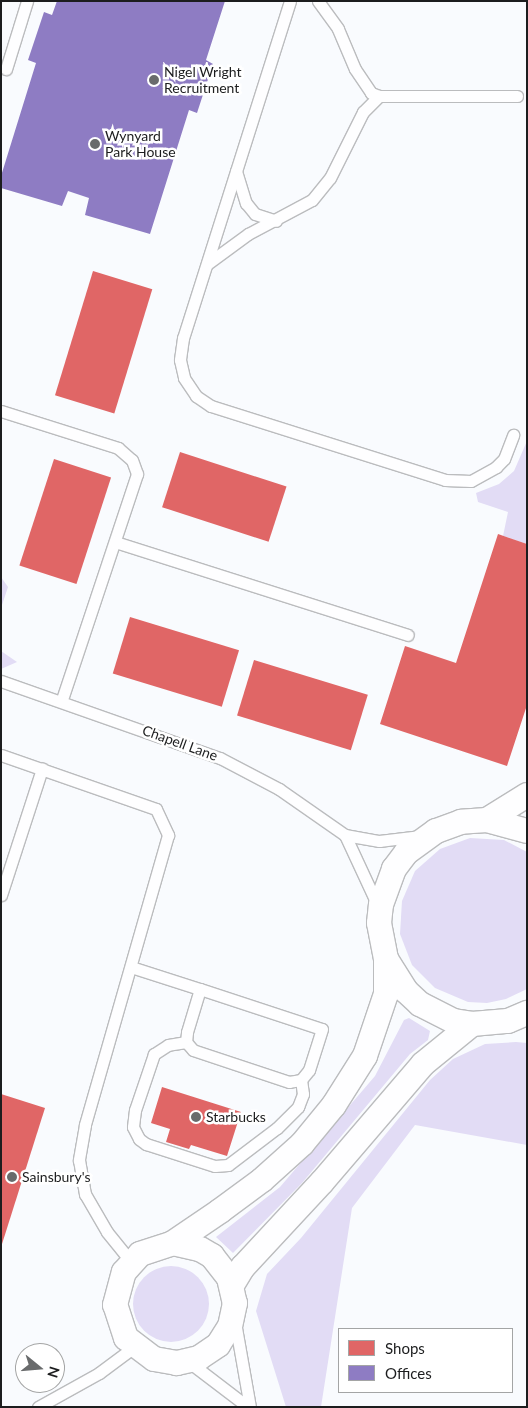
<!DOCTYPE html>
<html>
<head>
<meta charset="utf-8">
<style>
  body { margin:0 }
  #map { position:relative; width:528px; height:1408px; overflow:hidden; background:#f9fbfe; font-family:Lato,sans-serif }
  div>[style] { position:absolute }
  .green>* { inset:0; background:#e2dcf5 }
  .round { border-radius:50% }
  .shops>* { inset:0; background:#e06666; transform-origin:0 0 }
  .offices>* { inset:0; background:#8e7cc3 }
  .roads { filter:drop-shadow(1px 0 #bbbcbe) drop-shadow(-1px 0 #bbbcbe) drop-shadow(0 1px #bbbcbe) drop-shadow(0 -1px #bbbcbe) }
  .service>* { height:11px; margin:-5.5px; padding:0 5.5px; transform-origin:5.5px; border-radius:5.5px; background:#fefeff }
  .minor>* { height:24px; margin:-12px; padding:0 12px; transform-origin:12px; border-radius:12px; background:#fefeff }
  .dots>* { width:14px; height:14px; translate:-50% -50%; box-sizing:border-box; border:2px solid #fff; border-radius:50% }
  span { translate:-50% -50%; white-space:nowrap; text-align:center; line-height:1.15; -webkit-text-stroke:5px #fff; paint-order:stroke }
  .poi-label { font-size:14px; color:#1c1d1e }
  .left { translate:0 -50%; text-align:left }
  .street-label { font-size:14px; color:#1c1d1e }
  .frame { position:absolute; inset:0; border:2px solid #1c1d1e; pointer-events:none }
  .legend { position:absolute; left:338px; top:1328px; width:175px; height:65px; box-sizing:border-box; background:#fff; border:1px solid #a4a5a5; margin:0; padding:6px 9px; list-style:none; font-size:15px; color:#1c1d1e }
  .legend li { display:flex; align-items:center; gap:10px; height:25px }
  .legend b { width:25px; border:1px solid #a4a5a5 }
  .north { position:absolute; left:15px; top:1343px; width:50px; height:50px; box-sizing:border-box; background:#fff; border:1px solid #a4a5a5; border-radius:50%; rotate:107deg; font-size:14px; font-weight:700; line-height:20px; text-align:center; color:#1c1d1e }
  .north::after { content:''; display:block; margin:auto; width:18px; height:22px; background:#696b6c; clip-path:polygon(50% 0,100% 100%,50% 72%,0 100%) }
</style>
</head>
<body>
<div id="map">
  <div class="green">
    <div style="clip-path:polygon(527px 441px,527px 544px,503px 536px,508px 512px,478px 502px,476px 493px,499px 484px,514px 471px)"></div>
    <div style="clip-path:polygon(1px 577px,8px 587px,1px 608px)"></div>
    <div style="clip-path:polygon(1px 651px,17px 662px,1px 669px)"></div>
    <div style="clip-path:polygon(470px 838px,504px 840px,527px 852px,527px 989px,506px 999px,487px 1003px,468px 1002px,435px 988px,412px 965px,400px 934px,402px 901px,415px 871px,440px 849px)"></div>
    <div style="clip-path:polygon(409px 1018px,430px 1031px,428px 1040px,410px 1054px,302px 1183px,233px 1253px,216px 1237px,280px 1187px,375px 1076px,404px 1020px)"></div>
    <div style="clip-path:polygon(516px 1042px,527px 1043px,527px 1145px,415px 1125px,352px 1208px,321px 1407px,286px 1407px,256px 1311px,267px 1274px,301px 1238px,430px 1080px,453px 1059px,485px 1044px)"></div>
    <div class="round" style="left:133px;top:1266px;width:76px;height:76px"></div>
  </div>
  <div class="shops">
    <div style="left:93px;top:271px;width:62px;height:130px;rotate:17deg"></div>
    <div style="left:180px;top:452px;width:112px;height:58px;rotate:18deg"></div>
    <div style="left:54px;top:459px;width:60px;height:112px;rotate:18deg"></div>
    <div style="clip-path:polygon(498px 534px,527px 544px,527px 705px,507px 766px,380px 724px,405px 646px,456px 663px)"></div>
    <div style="left:130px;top:617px;width:114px;height:59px;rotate:17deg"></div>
    <div style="left:254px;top:660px;width:119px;height:58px;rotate:17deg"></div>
    <div style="clip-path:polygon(162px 1087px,241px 1112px,227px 1156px,191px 1145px,189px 1149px,166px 1142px,170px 1129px,151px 1123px)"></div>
    <div style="clip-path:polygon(1px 1094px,45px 1108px,2px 1244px,1px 1244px)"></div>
  </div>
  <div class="offices">
    <div style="clip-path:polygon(57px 1px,225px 1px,206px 60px,213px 64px,197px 113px,189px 110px,150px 234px,85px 215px,89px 198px,68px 191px,62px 206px,1px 188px,1px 176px,36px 63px,28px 60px,44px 12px,52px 15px)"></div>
  </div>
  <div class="roads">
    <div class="service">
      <div style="left:290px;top:1px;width:354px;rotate:107.6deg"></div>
      <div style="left:183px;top:338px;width:22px;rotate:98deg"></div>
      <div style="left:180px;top:360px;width:18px;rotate:77deg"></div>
      <div style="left:184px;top:378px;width:22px;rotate:56deg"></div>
      <div style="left:196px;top:396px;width:18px;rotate:34deg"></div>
      <div style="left:211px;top:406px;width:245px;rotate:17.5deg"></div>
      <div style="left:445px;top:480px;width:26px;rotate:2deg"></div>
      <div style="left:471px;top:481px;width:29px;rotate:-29deg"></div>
      <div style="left:496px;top:467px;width:11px;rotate:-45deg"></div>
      <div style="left:504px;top:459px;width:26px;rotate:-69deg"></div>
      <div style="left:318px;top:1px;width:34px;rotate:54deg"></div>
      <div style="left:338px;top:29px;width:43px;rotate:67deg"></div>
      <div style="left:355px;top:69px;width:29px;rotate:56deg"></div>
      <div style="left:371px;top:93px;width:9px;rotate:21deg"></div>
      <div style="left:379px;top:96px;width:138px"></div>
      <div style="left:6px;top:69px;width:71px;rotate:-72.8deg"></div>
      <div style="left:236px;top:171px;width:34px;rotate:73deg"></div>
      <div style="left:246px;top:203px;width:14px;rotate:51deg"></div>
      <div style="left:255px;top:214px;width:22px;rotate:18deg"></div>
      <div style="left:207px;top:264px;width:51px;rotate:-36.2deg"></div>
      <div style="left:248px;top:234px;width:72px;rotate:-28deg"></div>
      <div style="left:312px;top:200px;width:28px;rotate:-51deg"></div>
      <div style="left:330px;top:178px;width:74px;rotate:-63.4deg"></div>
      <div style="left:363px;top:112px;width:23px;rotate:-45deg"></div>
      <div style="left:1px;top:411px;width:123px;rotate:17.5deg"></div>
      <div style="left:118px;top:448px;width:18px;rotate:41deg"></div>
      <div style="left:132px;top:460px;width:15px;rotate:70deg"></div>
      <div style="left:137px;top:474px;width:238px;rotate:108.4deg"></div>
      <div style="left:115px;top:542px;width:307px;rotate:17.6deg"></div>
      <div style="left:1px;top:681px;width:232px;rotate:19.4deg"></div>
      <div style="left:220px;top:758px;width:67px;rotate:27.7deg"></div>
      <div style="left:279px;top:789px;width:80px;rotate:34.9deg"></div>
      <div style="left:345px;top:835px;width:78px;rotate:65.1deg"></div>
      <div style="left:1px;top:755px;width:164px;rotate:19.2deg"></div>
      <div style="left:156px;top:809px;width:29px;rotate:65deg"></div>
      <div style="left:168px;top:835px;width:302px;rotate:106deg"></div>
      <div style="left:85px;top:1125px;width:36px;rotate:100deg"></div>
      <div style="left:79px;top:1160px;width:35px;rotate:80deg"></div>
      <div style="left:85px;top:1194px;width:44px;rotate:59.9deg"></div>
      <div style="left:107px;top:1232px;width:38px;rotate:51deg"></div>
      <div style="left:345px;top:835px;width:35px;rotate:10deg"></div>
      <div style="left:379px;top:841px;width:38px;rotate:-7deg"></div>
      <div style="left:1px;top:895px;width:133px;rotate:-72deg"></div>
      <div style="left:131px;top:967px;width:72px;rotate:17.7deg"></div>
      <div style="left:200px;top:989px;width:128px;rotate:18.2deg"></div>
      <div style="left:322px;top:1029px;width:43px;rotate:107.6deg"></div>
      <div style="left:309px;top:1070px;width:13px;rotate:129deg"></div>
      <div style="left:301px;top:1080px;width:12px;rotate:171deg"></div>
      <div style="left:289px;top:1082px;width:101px;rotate:-161.6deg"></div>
      <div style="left:193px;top:1050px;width:11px;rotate:-131deg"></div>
      <div style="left:186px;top:1042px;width:10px;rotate:-84deg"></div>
      <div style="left:187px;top:1032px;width:45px;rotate:-73.2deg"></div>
      <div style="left:186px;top:1042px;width:18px;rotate:171deg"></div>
      <div style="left:168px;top:1045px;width:17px;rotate:147deg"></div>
      <div style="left:154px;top:1054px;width:59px;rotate:108.7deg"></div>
      <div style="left:135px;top:1110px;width:17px;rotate:97deg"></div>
      <div style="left:133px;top:1127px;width:13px;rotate:63deg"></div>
      <div style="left:139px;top:1139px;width:9px;rotate:36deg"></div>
      <div style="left:146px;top:1144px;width:72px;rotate:17.7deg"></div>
      <div style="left:215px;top:1166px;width:13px;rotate:-4deg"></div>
      <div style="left:228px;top:1165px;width:61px;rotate:-37.1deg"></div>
      <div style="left:277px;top:1128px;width:30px;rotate:-45deg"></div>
      <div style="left:298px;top:1107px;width:14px;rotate:-69deg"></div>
      <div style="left:303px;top:1094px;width:14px;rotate:-98deg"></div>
      <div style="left:235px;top:1322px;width:86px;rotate:80deg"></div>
      <div style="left:189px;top:1362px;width:74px;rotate:37.3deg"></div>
      <div style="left:38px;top:1407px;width:70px;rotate:-29.1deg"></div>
      <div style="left:99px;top:1373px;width:44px;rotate:-36.6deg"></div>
    </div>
    <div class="minor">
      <div style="left:487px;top:820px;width:47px;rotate:-32deg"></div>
      <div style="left:527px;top:831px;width:41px;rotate:-164.6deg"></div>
      <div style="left:487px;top:820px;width:26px;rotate:176deg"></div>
      <div style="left:461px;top:822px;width:27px;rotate:160deg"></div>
      <div style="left:436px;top:831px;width:37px;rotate:144deg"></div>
      <div style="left:406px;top:853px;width:20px;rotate:127deg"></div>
      <div style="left:394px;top:869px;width:37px;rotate:110deg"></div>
      <div style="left:381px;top:904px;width:19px;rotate:96deg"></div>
      <div style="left:379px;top:923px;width:37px;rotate:79deg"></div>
      <div style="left:386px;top:959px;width:38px;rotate:58deg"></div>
      <div style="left:406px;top:991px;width:19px;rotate:43deg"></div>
      <div style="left:420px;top:1004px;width:38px;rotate:27deg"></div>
      <div style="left:454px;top:1021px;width:18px;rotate:9deg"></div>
      <div style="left:472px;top:1024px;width:36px;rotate:-5deg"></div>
      <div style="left:508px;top:1021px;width:21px;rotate:-23deg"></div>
      <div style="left:173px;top:1243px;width:28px;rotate:13deg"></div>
      <div style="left:200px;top:1249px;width:14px;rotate:30deg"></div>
      <div style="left:212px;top:1256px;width:28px;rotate:52deg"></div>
      <div style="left:229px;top:1278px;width:26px;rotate:77deg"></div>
      <div style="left:235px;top:1303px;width:24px;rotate:102deg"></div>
      <div style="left:230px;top:1326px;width:22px;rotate:122deg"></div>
      <div style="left:218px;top:1345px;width:23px;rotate:146deg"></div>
      <div style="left:199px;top:1358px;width:23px;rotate:167deg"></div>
      <div style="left:177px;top:1363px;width:23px;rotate:-170deg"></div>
      <div style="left:154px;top:1359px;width:35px;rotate:-143deg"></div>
      <div style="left:126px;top:1338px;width:35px;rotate:-108deg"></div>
      <div style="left:115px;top:1305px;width:34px;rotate:-75deg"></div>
      <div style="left:124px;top:1272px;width:24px;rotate:-48deg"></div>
      <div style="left:140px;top:1254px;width:35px;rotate:-18deg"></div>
      <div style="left:173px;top:1243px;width:57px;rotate:-34.2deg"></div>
      <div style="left:220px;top:1211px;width:52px;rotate:-36.4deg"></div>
      <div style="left:262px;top:1180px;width:54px;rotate:-42deg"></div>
      <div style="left:302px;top:1144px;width:50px;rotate:-50.6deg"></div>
      <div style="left:334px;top:1105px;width:58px;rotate:-57.7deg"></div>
      <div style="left:365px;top:1056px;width:65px;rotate:-71.3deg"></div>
      <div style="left:386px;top:994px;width:35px;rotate:-90deg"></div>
      <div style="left:232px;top:1285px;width:21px;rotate:-59deg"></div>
      <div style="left:243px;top:1267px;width:116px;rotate:-47.1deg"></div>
      <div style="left:322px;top:1182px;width:155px;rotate:-49.4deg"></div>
      <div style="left:423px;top:1064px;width:63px;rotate:-39.2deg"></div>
    </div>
  </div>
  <div class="dots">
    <div style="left:154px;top:80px;background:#696b6c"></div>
    <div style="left:95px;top:144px;background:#696b6c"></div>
    <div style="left:196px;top:1117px;background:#696b6c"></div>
    <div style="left:12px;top:1177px;background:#696b6c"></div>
  </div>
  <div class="poi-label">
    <span class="left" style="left:164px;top:80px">Nigel Wright<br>Recruitment</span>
    <span class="left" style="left:105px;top:144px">Wynyard<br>Park House</span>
    <span class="left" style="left:206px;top:1117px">Starbucks</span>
    <span class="left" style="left:22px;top:1177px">Sainsbury's</span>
  </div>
  <div class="street-label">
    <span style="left:180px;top:743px;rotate:20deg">Chapell Lane</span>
  </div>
  <div class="frame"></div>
  <ul class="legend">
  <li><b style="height:14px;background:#e06666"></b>Shops</li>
  <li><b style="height:14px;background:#8e7cc3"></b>Offices</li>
  </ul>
  <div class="north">N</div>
</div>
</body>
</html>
